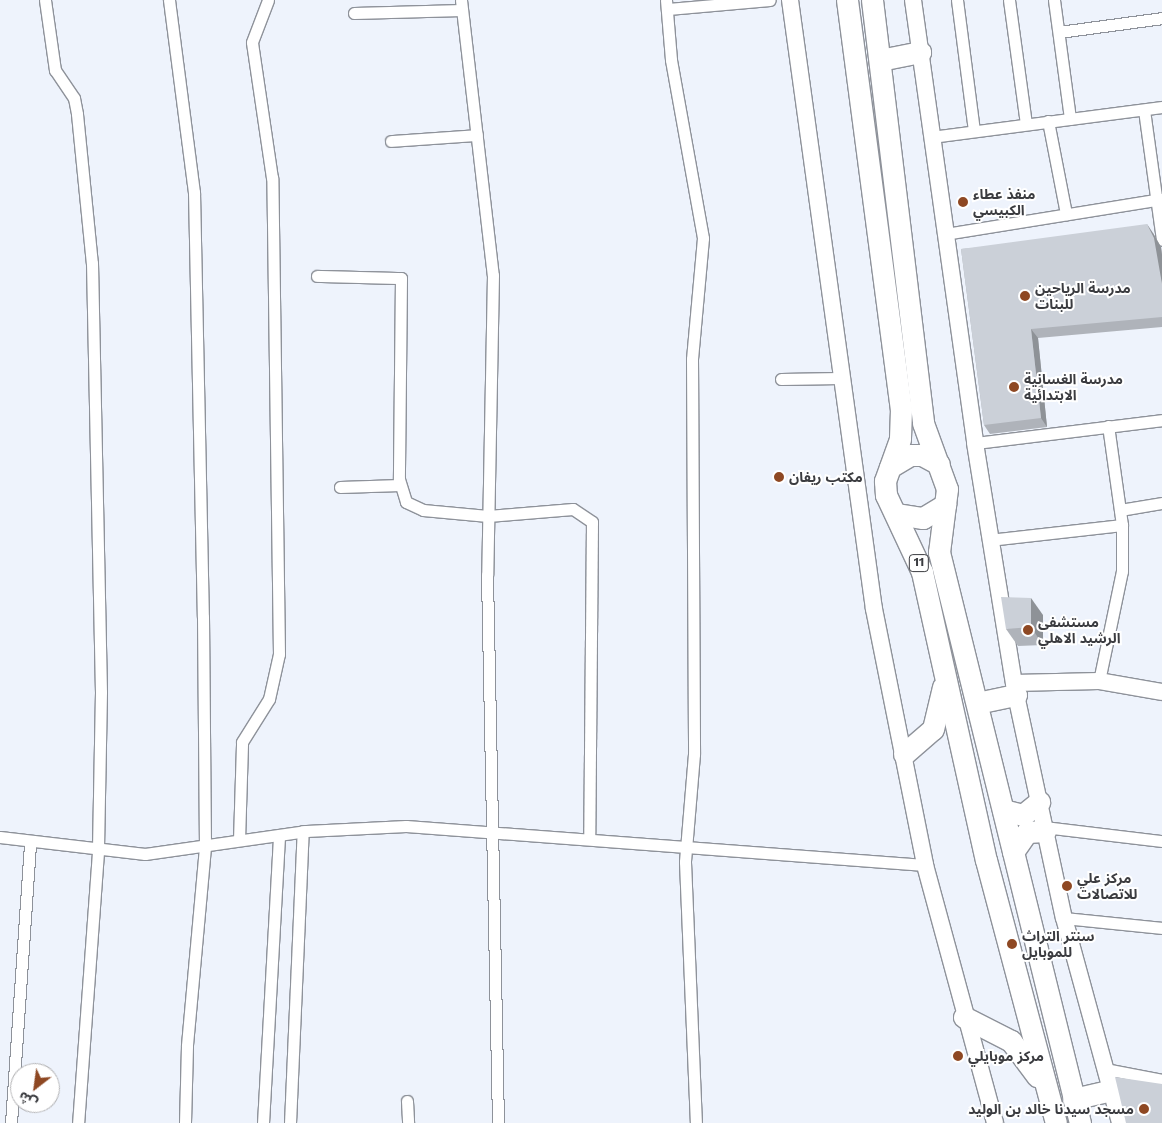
<!DOCTYPE html>
<html>
<head>
<meta charset="utf-8">
<style>
  body { margin:0 }
  #map { position:relative; width:1162px; height:1123px; overflow:hidden; background:#eef3fc; font-family:"Work Sans","Noto Sans Arabic",sans-serif }
  div>[style] { position:absolute }
  .roads { filter:drop-shadow(1px 0 #8e929a) drop-shadow(-1px 0 #8e929a) drop-shadow(0 1px #8e929a) drop-shadow(0 -1px #8e929a) }
  .street>* { height:11px; margin:-5.5px; padding:0 5.5px; transform-origin:5.5px; border-radius:5.5px; background:#fff }
  .secondary>* { height:16px; margin:-8px; padding:0 8px; transform-origin:8px; border-radius:8px; background:#fff }
  .highway>* { height:21px; margin:-10.5px; padding:0 10.5px; transform-origin:10.5px; border-radius:10.5px; background:#fff }
  .wall>* { inset:0; background:#afb3ba }
  .shaded-wall>* { inset:0; background:#8e9297 }
  .building>* { inset:0; background:#cbd0d8 }
  .dots>* { width:14px; height:14px; translate:-50% -50%; box-sizing:border-box; border:2px solid #fff; border-radius:50% }
  span { translate:-50% -50%; white-space:nowrap; text-align:center; line-height:1.15; -webkit-text-stroke:4px #fff; paint-order:stroke }
  .shield-label span { padding:1px 4px; background:#fff; border:1px solid; border-radius:4px; -webkit-text-stroke-width:0 }
  .shield-label { font-size:12px; color:#3b3c40; font-weight:700 }
  .poi-label { font-size:14px; color:#3b3c40; font-weight:700 }
  .left { translate:0 -50%; text-align:left }
  .right { translate:-100% -50%; text-align:right }
  .north { position:absolute; left:10px; top:1063px; width:50px; height:50px; box-sizing:border-box; background:#fff; border:1px solid #b1b1b3; border-radius:50%; rotate:210deg; font-size:14px; font-weight:700; line-height:20px; text-align:center; color:#3b3c40 }
  .north::after { content:''; display:block; margin:auto; width:18px; height:22px; background:#8e4823; clip-path:polygon(50% 0,100% 100%,50% 72%,0 100%) }
</style>
</head>
<body>
<div id="map">
  <div class="roads">
    <div class="street">
      <div style="left:45px;top:0;width:71px;rotate:81.9deg"></div>
      <div style="left:55px;top:70px;width:34px;rotate:56deg"></div>
      <div style="left:74px;top:98px;width:16px;rotate:79deg"></div>
      <div style="left:77px;top:114px;width:150px;rotate:84.3deg"></div>
      <div style="left:92px;top:263px;width:429px;rotate:88.8deg"></div>
      <div style="left:101px;top:692px;width:160px;rotate:91.1deg"></div>
      <div style="left:98px;top:852px;width:272px;rotate:94.2deg"></div>
      <div style="left:169px;top:0;width:194px;rotate:82.6deg"></div>
      <div style="left:194px;top:192px;width:425px;rotate:88.8deg"></div>
      <div style="left:203px;top:617px;width:230px;rotate:89.5deg"></div>
      <div style="left:205px;top:847px;width:200px;rotate:95.2deg"></div>
      <div style="left:187px;top:1046px;width:77px;rotate:91.5deg"></div>
      <div style="left:461px;top:0;width:277px;rotate:83.4deg"></div>
      <div style="left:493px;top:275px;width:300px;rotate:91.1deg"></div>
      <div style="left:487px;top:575px;width:548px;rotate:88.85deg"></div>
      <div style="left:666px;top:0;width:60px;rotate:85.2deg"></div>
      <div style="left:671px;top:60px;width:181px;rotate:79.8deg"></div>
      <div style="left:703px;top:238px;width:121px;rotate:95.2deg"></div>
      <div style="left:692px;top:359px;width:395px;rotate:89.7deg"></div>
      <div style="left:694px;top:754px;width:108px;rotate:94.8deg"></div>
      <div style="left:685px;top:862px;width:261px;rotate:87.6deg"></div>
      <div style="left:957px;top:0;width:132px;rotate:82.6deg"></div>
      <div style="left:1009px;top:0;width:125px;rotate:82.2deg"></div>
      <div style="left:1054px;top:0;width:120px;rotate:82.3deg"></div>
      <div style="left:668px;top:9px;width:102px;rotate:-5deg"></div>
      <div style="left:354px;top:13px;width:108px;rotate:-1.6deg"></div>
      <div style="left:1059px;top:32px;width:104px;rotate:-7.7deg"></div>
      <div style="left:1144px;top:110px;width:131px;rotate:82.1deg"></div>
      <div style="left:1048px;top:121px;width:95px;rotate:79deg"></div>
      <div style="left:931px;top:137px;width:233px;rotate:-7.4deg"></div>
      <div style="left:391px;top:141px;width:86px;rotate:-4deg"></div>
      <div style="left:945px;top:234px;width:220px;rotate:-9.2deg"></div>
      <div style="left:317px;top:276px;width:84px;rotate:1.4deg"></div>
      <div style="left:401px;top:278px;width:201px;rotate:90.6deg"></div>
      <div style="left:399px;top:479px;width:24px;rotate:73deg"></div>
      <div style="left:406px;top:502px;width:19px;rotate:25deg"></div>
      <div style="left:423px;top:510px;width:65px;rotate:5.3deg"></div>
      <div style="left:488px;top:516px;width:85px;rotate:-4.7deg"></div>
      <div style="left:573px;top:509px;width:23px;rotate:34deg"></div>
      <div style="left:592px;top:522px;width:315px;rotate:90.5deg"></div>
      <div style="left:781px;top:379px;width:59px;rotate:-1deg"></div>
      <div style="left:975px;top:443px;width:188px;rotate:-7deg"></div>
      <div style="left:340px;top:487px;width:60px;rotate:-1.9deg"></div>
      <div style="left:1120px;top:510px;width:43px;rotate:-9.5deg"></div>
      <div style="left:989px;top:540px;width:134px;rotate:-6.4deg"></div>
      <div style="left:1099px;top:681px;width:112px;rotate:-78.2deg"></div>
      <div style="left:1122px;top:571px;width:46px;rotate:-90deg"></div>
      <div style="left:1122px;top:525px;width:100px;rotate:-98deg"></div>
      <div style="left:1044px;top:827px;width:119px;rotate:6.8deg"></div>
      <div style="left:0;top:837px;width:146px;rotate:6.7deg"></div>
      <div style="left:145px;top:854px;width:163px;rotate:-8.1deg"></div>
      <div style="left:306px;top:831px;width:100px;rotate:-2.9deg"></div>
      <div style="left:406px;top:826px;width:520px;rotate:4.3deg"></div>
      <div style="left:239px;top:840px;width:98px;rotate:-88.2deg"></div>
      <div style="left:242px;top:742px;width:51px;rotate:-57.9deg"></div>
      <div style="left:269px;top:699px;width:46px;rotate:-77.5deg"></div>
      <div style="left:279px;top:654px;width:476px;rotate:-90.8deg"></div>
      <div style="left:272px;top:178px;width:137px;rotate:-98.4deg"></div>
      <div style="left:252px;top:42px;width:45px;rotate:-69.1deg"></div>
      <div style="left:1064px;top:918px;width:99px;rotate:5.8deg"></div>
      <div style="left:1105px;top:1069px;width:58px;rotate:10.9deg"></div>
      <div style="left:407px;top:1101px;width:22px;rotate:87deg"></div>
      <div style="left:11px;top:1123px;width:281px;rotate:-86.1deg"></div>
      <div style="left:263px;top:1123px;width:288px;rotate:-86.8deg"></div>
      <div style="left:290px;top:1123px;width:292px;rotate:-87.5deg"></div>
    </div>
    <div class="secondary">
      <div style="left:790px;top:0;width:615px;rotate:82.15deg"></div>
      <div style="left:874px;top:609px;width:261px;rotate:78.7deg"></div>
      <div style="left:925px;top:865px;width:267px;rotate:74.8deg"></div>
      <div style="left:913px;top:0;width:447px;rotate:82deg"></div>
      <div style="left:975px;top:443px;width:255px;rotate:80.8deg"></div>
      <div style="left:1016px;top:695px;width:228px;rotate:77.9deg"></div>
      <div style="left:1064px;top:918px;width:213px;rotate:74.7deg"></div>
      <div style="left:1014px;top:683px;width:85px;rotate:-1.3deg"></div>
      <div style="left:1099px;top:681px;width:64px;rotate:9.9deg"></div>
    </div>
    <div class="highway">
      <div style="left:847px;top:0;width:413px;rotate:82.5deg"></div>
      <div style="left:901px;top:409px;width:30px;rotate:92deg"></div>
      <div style="left:900px;top:439px;width:45px;rotate:109.7deg"></div>
      <div style="left:885px;top:481px;width:14px;rotate:86deg"></div>
      <div style="left:886px;top:495px;width:85px;rotate:64.9deg"></div>
      <div style="left:922px;top:572px;width:295px;rotate:77.5deg"></div>
      <div style="left:986px;top:860px;width:272px;rotate:75.1deg"></div>
      <div style="left:872px;top:0;width:426px;rotate:83.1deg"></div>
      <div style="left:923px;top:423px;width:70px;rotate:70deg"></div>
      <div style="left:947px;top:489px;width:64px;rotate:97.2deg"></div>
      <div style="left:939px;top:552px;width:588px;rotate:76.13deg"></div>
      <div style="left:880px;top:60px;width:41px;rotate:-11.3deg"></div>
      <div style="left:890px;top:467px;width:23px;rotate:-31deg"></div>
      <div style="left:910px;top:455px;width:12px"></div>
      <div style="left:922px;top:455px;width:19px;rotate:28deg"></div>
      <div style="left:897px;top:514px;width:26px;rotate:9deg"></div>
      <div style="left:923px;top:518px;width:26px;rotate:-31deg"></div>
      <div style="left:977px;top:703px;width:40px;rotate:-12deg"></div>
      <div style="left:904px;top:754px;width:38px;rotate:-41deg"></div>
      <div style="left:933px;top:729px;width:43px;rotate:-76.6deg"></div>
      <div style="left:1003px;top:810px;width:21px;rotate:14deg"></div>
      <div style="left:1023px;top:815px;width:21px;rotate:-39deg"></div>
      <div style="left:1013px;top:852px;width:24px;rotate:-55deg"></div>
      <div style="left:1027px;top:832px;width:18px;rotate:-3deg"></div>
      <div style="left:964px;top:1017px;width:53px;rotate:27.1deg"></div>
      <div style="left:1011px;top:1041px;width:44px;rotate:53.4deg"></div>
      <div style="left:1073px;top:1099px;width:39px;rotate:-13deg"></div>
    </div>
  </div>
  <div class="wall">
    <div style="clip-path:polygon(1153px 233px,1161px 247px,1162px 255px,1162px 327px,1038px 338px,1047px 427px,990px 434px,984px 425px,961px 249px)"></div>
    <div style="clip-path:polygon(1043px 615px,1043px 645px,1018px 646px,1006px 629px)"></div>
  </div>
  <div class="shaded-wall">
    <div style="clip-path:polygon(1147px 224px,1153px 233px,1161px 247px,1162px 255px,1162px 284px)"></div>
    <div style="clip-path:polygon(1031px 329px,1038px 338px,1047px 427px,1041px 418px)"></div>
    <div style="clip-path:polygon(1031px 598px,1043px 615px,1043px 645px,1031px 627px)"></div>
  </div>
  <div class="building">
    <div style="clip-path:polygon(1147px 224px,1154px 238px,1162px 284px,1162px 317px,1031px 329px,1041px 418px,984px 425px,961px 249px)"></div>
    <div style="clip-path:polygon(1001px 597px,1031px 598px,1031px 627px,1006px 629px)"></div>
    <div style="clip-path:polygon(1115px 1077px,1162px 1084px,1162px 1123px,1126px 1123px)"></div>
  </div>
  <div class="dots">
    <div style="left:963px;top:202px;background:#8e4823"></div>
    <div style="left:1025px;top:296px;background:#8e4823"></div>
    <div style="left:1014px;top:387px;background:#8e4823"></div>
    <div style="left:779px;top:477px;background:#8e4823"></div>
    <div style="left:1028px;top:630px;background:#8e4823"></div>
    <div style="left:1067px;top:886px;background:#8e4823"></div>
    <div style="left:1012px;top:944px;background:#8e4823"></div>
    <div style="left:958px;top:1056px;background:#8e4823"></div>
    <div style="left:1144px;top:1109px;background:#8e4823"></div>
  </div>
  <div class="shield-label">
    <span style="left:919px;top:563px">11</span>
  </div>
  <div class="poi-label">
    <span class="left" style="left:973px;top:202px">منفذ عطاء<br>الكبيسي</span>
    <span class="left" style="left:1035px;top:296px">مدرسة الرياحين<br>للبنات</span>
    <span class="left" style="left:1024px;top:387px">مدرسة الغسانية<br>الابتدائية</span>
    <span class="left" style="left:789px;top:477px">مكتب ريفان</span>
    <span class="left" style="left:1038px;top:630px">مستشفى<br>الرشيد الاهلي</span>
    <span class="left" style="left:1077px;top:886px">مركز علي<br>للاتصالات</span>
    <span class="left" style="left:1022px;top:944px">سنتر التراث<br>للموبايل</span>
    <span class="left" style="left:968px;top:1056px">مركز موبايلي</span>
    <span class="right" style="left:1134px;top:1109px">مسجد سيدنا خالد بن الوليد</span>
  </div>
  <div class="north">ش</div>
</div>
</body>
</html>
